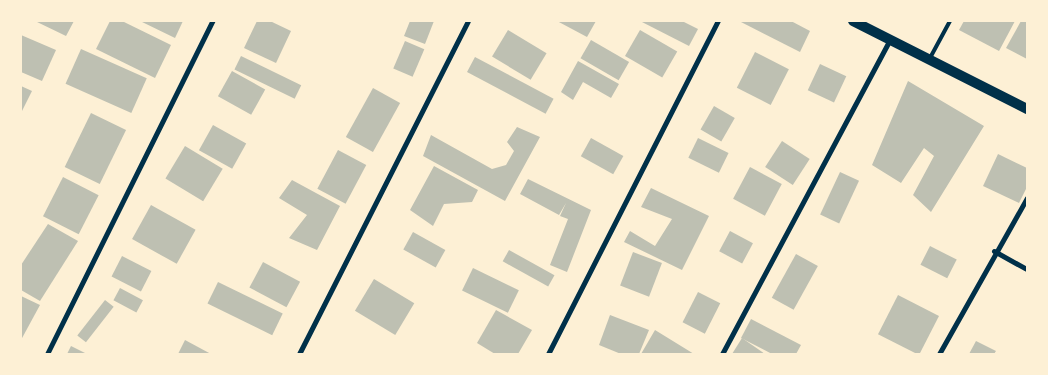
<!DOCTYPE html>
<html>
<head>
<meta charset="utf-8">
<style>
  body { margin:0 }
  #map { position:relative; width:1048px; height:375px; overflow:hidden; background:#fdf0d5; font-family:"Open Sans",sans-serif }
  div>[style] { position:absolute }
  .building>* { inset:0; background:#bec0b2; transform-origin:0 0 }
  .service>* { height:4px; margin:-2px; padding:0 2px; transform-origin:2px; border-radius:2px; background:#003049 }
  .minor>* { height:5px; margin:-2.5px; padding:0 2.5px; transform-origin:2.5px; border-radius:2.5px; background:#003049 }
  .secondary>* { height:10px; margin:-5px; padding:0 5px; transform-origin:5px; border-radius:5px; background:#003049 }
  span { translate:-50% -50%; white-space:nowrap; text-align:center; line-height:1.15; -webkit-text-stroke:5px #fdf0d5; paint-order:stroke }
  .frame { position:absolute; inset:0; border:22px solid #fdf0d5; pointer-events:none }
</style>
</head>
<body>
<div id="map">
  <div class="building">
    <div style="clip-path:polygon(35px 21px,74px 21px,66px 36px)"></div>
    <div style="clip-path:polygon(110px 21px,122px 21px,171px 45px,155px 78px,96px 49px)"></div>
    <div style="clip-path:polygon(140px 21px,183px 21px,175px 38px)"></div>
    <div style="clip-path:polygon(257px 21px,270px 21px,291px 31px,276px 63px,244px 48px)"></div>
    <div style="clip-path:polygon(410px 21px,434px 21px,425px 44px,404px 36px)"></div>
    <div style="clip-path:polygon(557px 21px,596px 21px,587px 37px)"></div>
    <div style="clip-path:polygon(640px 21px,682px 21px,698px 29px,689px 46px)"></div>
    <div style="clip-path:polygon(739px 21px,791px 21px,810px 31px,800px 52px)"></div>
    <div style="clip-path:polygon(964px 21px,1015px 21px,999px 51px,959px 30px)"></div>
    <div style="clip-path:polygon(1021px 21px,1027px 21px,1027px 59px,1006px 48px)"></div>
    <div style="left:508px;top:30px;width:45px;height:31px;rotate:31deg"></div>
    <div style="left:640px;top:30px;width:43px;height:30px;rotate:30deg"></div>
    <div style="clip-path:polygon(21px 35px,56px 50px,42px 81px,21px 72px)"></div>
    <div style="left:591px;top:40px;width:44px;height:21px;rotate:30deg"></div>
    <div style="left:405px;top:41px;width:21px;height:30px;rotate:23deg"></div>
    <div style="left:81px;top:49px;width:72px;height:38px;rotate:24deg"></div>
    <div style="left:755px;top:52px;width:38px;height:40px;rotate:27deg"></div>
    <div style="left:241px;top:56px;width:67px;height:15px;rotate:26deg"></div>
    <div style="left:475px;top:57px;width:89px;height:17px;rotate:28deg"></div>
    <div style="clip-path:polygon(578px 61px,619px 84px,611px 98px,583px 82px,573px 100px,561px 92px)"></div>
    <div style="left:820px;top:64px;width:29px;height:29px;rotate:25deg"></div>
    <div style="left:232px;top:71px;width:38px;height:29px;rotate:29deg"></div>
    <div style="clip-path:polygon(908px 81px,984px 126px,931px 212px,913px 195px,934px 156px,924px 148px,901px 183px,872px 165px)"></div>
    <div style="clip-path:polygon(21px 86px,32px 91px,21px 113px)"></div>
    <div style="left:373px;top:88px;width:31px;height:56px;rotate:29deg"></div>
    <div style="left:714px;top:106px;width:24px;height:27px;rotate:30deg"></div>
    <div style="left:91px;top:113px;width:39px;height:60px;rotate:26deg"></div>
    <div style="left:213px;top:125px;width:38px;height:29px;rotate:29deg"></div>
    <div style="clip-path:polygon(517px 127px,540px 137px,505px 201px,423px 156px,431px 135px,492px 169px,506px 165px,514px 151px,507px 142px)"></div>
    <div style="left:591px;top:138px;width:37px;height:21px;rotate:29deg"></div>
    <div style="left:698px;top:138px;width:34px;height:22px;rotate:26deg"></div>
    <div style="left:782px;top:141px;width:33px;height:31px;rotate:33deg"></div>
    <div style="left:185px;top:146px;width:44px;height:38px;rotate:31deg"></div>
    <div style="left:338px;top:150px;width:32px;height:44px;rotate:28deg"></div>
    <div style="clip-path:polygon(998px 154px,1027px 168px,1027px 187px,1019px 203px,983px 186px)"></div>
    <div style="clip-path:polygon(434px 166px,478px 190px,472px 202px,444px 204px,433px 226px,410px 210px)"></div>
    <div style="left:750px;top:167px;width:36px;height:36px;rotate:28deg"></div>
    <div style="left:840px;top:172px;width:21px;height:47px;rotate:25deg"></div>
    <div style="left:63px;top:177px;width:40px;height:44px;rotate:27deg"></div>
    <div style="clip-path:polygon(528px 179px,591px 210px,567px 272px,550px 265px,568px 219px,560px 216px,566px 203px,559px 215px,520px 194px)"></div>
    <div style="clip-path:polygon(292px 180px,340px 206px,317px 250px,289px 238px,307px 215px,279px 198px)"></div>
    <div style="clip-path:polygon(651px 188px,709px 216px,682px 270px,624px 242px,630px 231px,655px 246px,672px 219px,641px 207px)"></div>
    <div style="left:151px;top:205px;width:51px;height:39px;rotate:29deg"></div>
    <div style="clip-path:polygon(48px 224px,78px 241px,40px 301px,21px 290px,21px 265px)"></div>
    <div style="left:730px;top:231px;width:26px;height:23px;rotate:28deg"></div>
    <div style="left:413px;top:232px;width:37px;height:20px;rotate:29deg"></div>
    <div style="left:930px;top:246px;width:30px;height:21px;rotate:27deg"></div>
    <div style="left:509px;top:250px;width:52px;height:13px;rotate:29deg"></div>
    <div style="left:633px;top:252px;width:31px;height:36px;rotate:21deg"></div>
    <div style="left:796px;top:254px;width:25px;height:50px;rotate:29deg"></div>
    <div style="left:122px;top:256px;width:33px;height:23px;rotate:27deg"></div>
    <div style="left:263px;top:262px;width:42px;height:29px;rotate:28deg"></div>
    <div style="left:473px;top:268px;width:51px;height:25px;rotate:26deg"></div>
    <div style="left:374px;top:279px;width:47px;height:37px;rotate:31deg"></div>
    <div style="left:218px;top:282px;width:72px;height:24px;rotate:26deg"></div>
    <div style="left:120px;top:288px;width:26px;height:14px;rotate:28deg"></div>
    <div style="left:698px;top:292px;width:25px;height:34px;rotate:27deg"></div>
    <div style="left:898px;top:295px;width:46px;height:44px;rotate:27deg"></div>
    <div style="clip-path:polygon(21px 296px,40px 305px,21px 340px)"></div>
    <div style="left:105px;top:300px;width:11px;height:45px;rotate:38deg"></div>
    <div style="clip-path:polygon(496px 310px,532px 330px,518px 354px,495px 354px,477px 343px)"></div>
    <div style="clip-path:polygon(610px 315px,649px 330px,639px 354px,621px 354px,599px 345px)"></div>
    <div style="clip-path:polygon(751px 319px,801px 345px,796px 354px,772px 354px,741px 338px)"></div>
    <div style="clip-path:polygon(655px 330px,694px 354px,641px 354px)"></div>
    <div style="clip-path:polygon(742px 338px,765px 354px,732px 354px)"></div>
    <div style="clip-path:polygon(185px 340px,211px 354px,178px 354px)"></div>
    <div style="clip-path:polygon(976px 341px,996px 351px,994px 354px,969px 354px)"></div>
    <div style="clip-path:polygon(71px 346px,87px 354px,67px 354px)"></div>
  </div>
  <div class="service">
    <div style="left:930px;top:58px;width:42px;rotate:-61.6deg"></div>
  </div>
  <div class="minor">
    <div style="left:994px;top:251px;width:38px;rotate:29deg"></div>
    <div style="left:47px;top:354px;width:372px;rotate:-63.6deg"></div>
    <div style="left:299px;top:354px;width:373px;rotate:-63.1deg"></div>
    <div style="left:548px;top:354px;width:374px;rotate:-63deg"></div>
    <div style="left:722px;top:354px;width:356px;rotate:-61.9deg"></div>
    <div style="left:939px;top:354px;width:179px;rotate:-60.6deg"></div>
  </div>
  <div class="secondary">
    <div style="left:853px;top:21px;width:195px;rotate:26.8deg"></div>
  </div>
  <div class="frame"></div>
</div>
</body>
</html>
